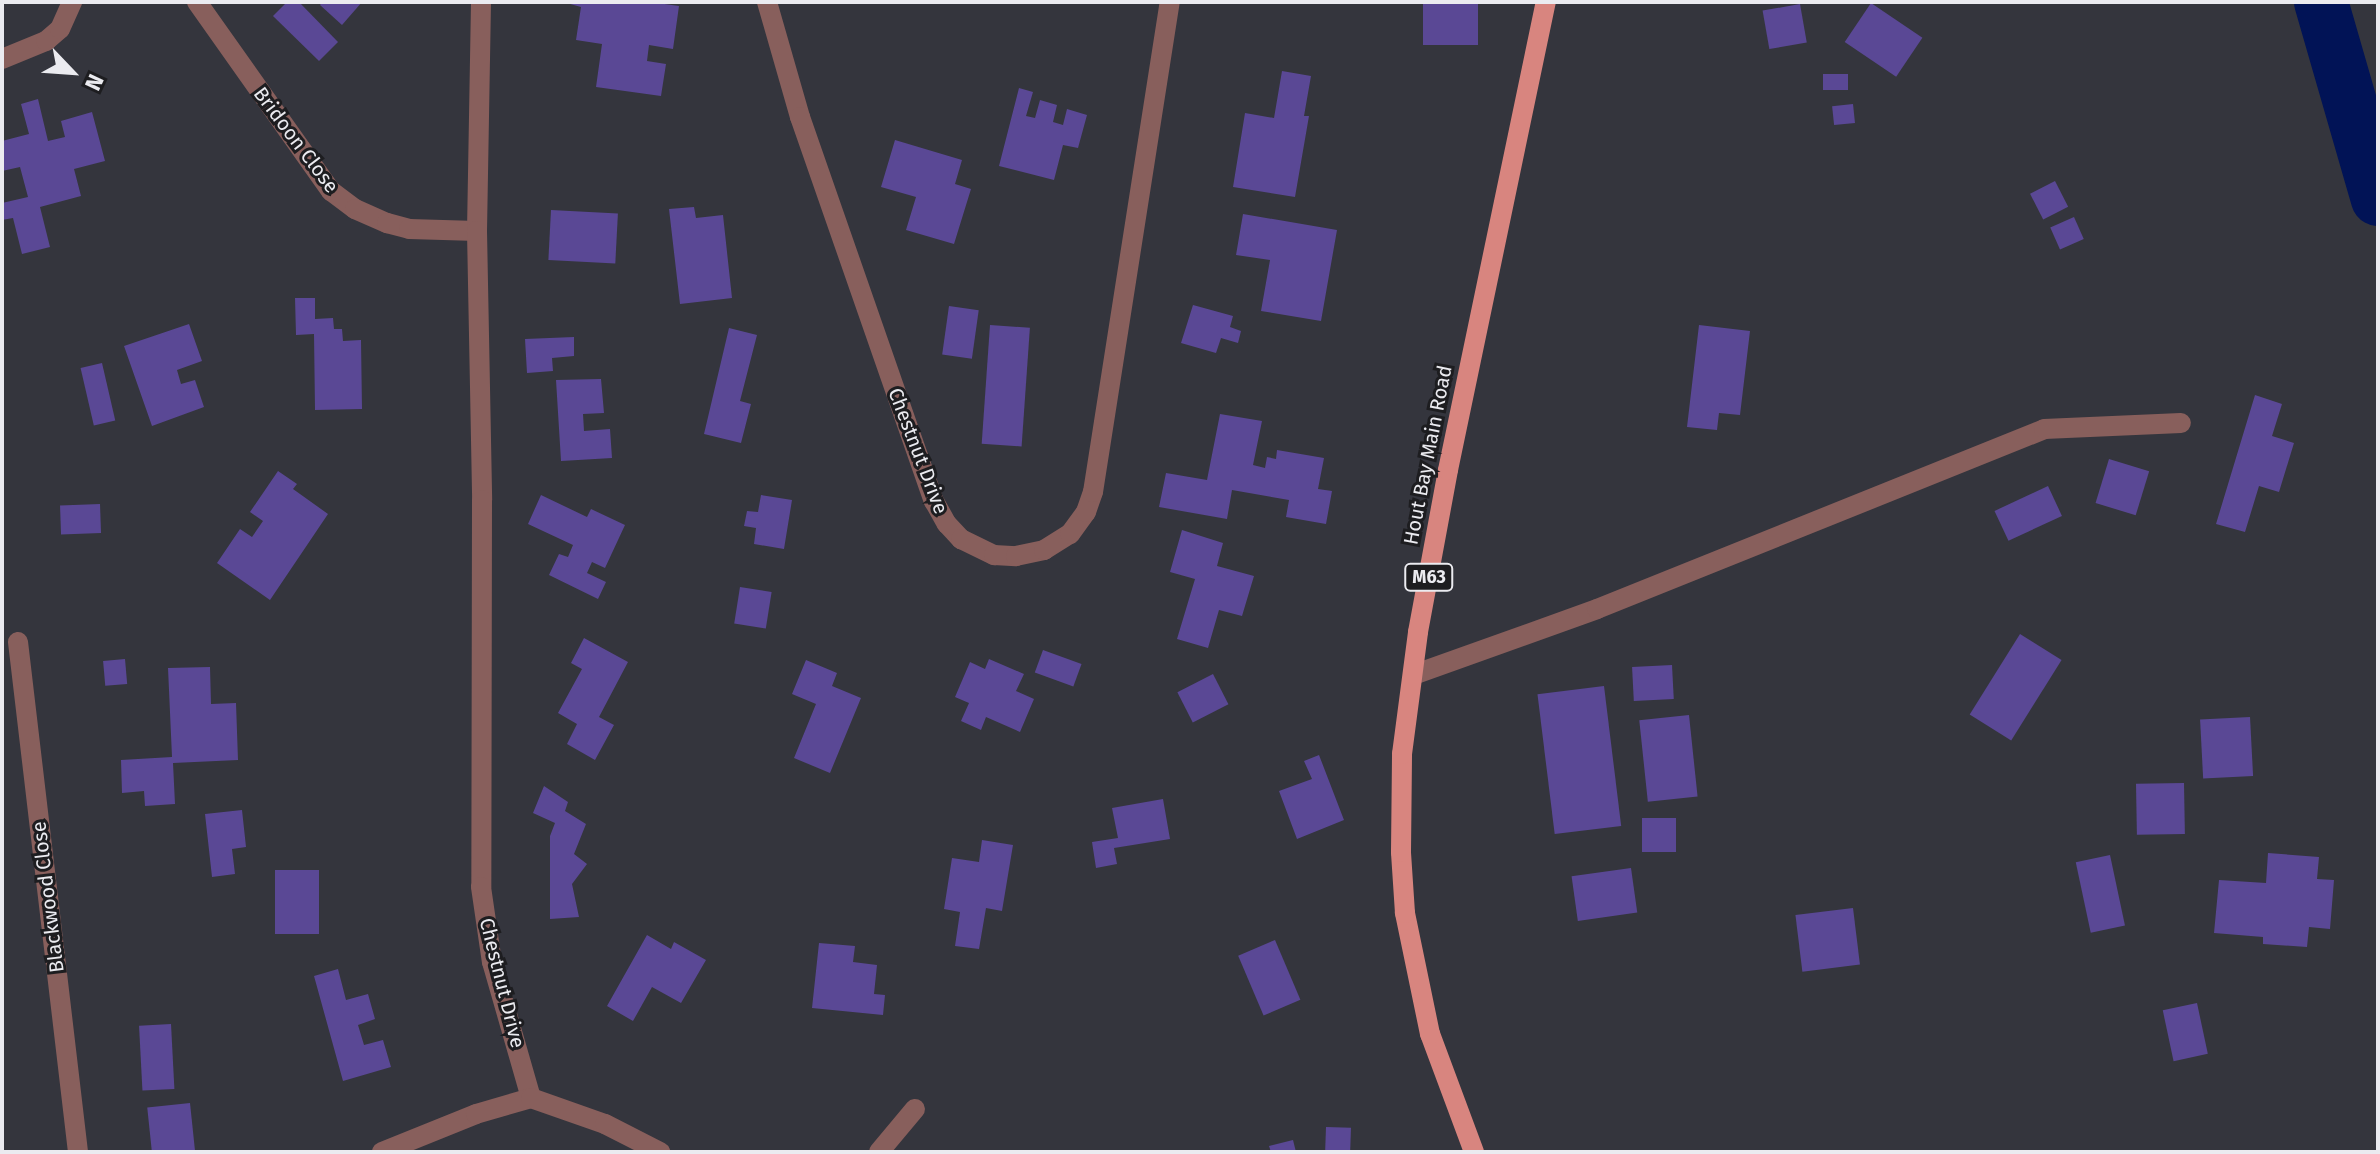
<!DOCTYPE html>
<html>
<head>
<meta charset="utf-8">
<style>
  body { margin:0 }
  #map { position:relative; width:2380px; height:1154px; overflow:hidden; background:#34353d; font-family:"Fira Sans",sans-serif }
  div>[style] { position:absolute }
  .river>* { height:54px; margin:-27px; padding:0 27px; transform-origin:27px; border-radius:27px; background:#011356 }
  .building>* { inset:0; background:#5a4895; transform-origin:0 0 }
  .minor>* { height:20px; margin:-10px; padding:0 10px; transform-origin:10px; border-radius:10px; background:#885f5c }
  .major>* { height:20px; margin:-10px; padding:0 10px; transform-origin:10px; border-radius:10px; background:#d8857f }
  span { translate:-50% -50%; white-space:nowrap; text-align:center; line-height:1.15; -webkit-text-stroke:6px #1d1d20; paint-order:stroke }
  .shield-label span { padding:2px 6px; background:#1d1d20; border:2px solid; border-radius:6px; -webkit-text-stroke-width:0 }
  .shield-label { font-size:18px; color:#ebebf0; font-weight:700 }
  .street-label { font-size:20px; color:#ebebf0 }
  .frame { position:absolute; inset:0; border:4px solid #ebebf0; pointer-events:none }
  .north { position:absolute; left:32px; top:32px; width:80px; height:80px; -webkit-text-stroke:6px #1d1d20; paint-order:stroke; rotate:115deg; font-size:22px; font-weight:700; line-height:32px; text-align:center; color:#ebebf0 }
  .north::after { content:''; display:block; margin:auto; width:28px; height:36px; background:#ebebf0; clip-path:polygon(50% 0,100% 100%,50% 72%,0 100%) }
</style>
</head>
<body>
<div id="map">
  <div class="river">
    <div style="left:2321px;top:2px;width:205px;rotate:73.9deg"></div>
  </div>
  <div class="building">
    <div style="clip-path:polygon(287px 2px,299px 2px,338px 42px,319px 61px,273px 16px)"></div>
    <div style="clip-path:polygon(322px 2px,362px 2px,342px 25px,320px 5px)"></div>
    <div style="clip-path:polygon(563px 2px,650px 2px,679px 6px,673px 49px,649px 45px,647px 61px,666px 64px,661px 96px,596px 87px,602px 44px,576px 40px,581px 7px)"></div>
    <div style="left:1423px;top:2px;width:55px;height:43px"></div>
    <div style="left:1871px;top:3px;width:62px;height:47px;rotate:34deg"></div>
    <div style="left:1800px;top:4px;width:39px;height:38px;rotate:80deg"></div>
    <div style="clip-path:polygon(1282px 71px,1311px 76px,1304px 116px,1309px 116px,1295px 197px,1233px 187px,1245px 113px,1274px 118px)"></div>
    <div style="left:1823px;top:74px;width:25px;height:16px"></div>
    <div style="clip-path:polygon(1019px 88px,1033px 92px,1026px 116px,1035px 118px,1040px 100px,1057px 105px,1053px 122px,1063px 125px,1067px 109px,1087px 115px,1078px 148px,1063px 145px,1054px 180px,999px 166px)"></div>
    <div style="clip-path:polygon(38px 99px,48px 141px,65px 137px,61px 121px,92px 112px,105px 161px,74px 169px,81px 196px,40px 207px,50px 247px,22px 254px,13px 218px,2px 220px,2px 203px,28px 197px,20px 167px,2px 171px,2px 141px,29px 134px,21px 104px)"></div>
    <div style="left:1853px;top:104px;width:19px;height:21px;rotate:84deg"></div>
    <div style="clip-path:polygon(895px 140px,962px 160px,955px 184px,971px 189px,954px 244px,906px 230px,916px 197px,881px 187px)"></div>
    <div style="left:2055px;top:181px;width:29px;height:28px;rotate:63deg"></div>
    <div style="clip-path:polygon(694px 207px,696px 218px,723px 215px,732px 298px,680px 304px,669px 209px)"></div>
    <div style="left:551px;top:210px;width:67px;height:50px;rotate:3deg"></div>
    <div style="clip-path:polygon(1243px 214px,1337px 230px,1321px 321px,1261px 311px,1270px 260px,1236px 255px)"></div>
    <div style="left:2074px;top:217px;width:24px;height:26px;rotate:66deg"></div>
    <div style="clip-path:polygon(295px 298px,315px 298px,315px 319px,333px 318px,334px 329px,342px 329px,343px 341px,361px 340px,362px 409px,315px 410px,314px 334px,296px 335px)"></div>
    <div style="clip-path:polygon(1193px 305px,1233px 316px,1230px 327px,1241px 331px,1238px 343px,1221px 338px,1216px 353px,1181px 343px)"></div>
    <div style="left:949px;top:306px;width:30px;height:49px;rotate:8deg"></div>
    <div style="clip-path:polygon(189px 324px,202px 361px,177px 370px,181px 384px,195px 380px,204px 407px,152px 426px,124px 346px)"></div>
    <div style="left:990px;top:325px;width:40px;height:119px;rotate:4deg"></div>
    <div style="clip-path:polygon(1699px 325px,1750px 331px,1740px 415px,1719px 413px,1717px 430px,1687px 427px)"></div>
    <div style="clip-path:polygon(729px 328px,757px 335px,740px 401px,751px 404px,741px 443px,704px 434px)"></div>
    <div style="clip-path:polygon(574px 337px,574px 356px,552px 358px,553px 371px,527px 373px,525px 339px)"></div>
    <div style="left:102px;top:363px;width:59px;height:22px;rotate:77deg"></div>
    <div style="clip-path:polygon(601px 379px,604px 413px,583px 414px,584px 431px,610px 429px,612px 458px,561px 461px,556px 380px)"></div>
    <div style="clip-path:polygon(2255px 395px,2282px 404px,2272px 436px,2294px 443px,2279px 492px,2259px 486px,2245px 532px,2216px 524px)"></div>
    <div style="clip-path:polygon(1220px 414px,1262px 421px,1253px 465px,1265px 468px,1267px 457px,1276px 459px,1277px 450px,1324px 458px,1318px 489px,1332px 491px,1326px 524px,1286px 517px,1289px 500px,1232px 490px,1227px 519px,1159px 507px,1166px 473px,1207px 480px)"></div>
    <div style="left:2109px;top:459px;width:42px;height:46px;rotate:17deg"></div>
    <div style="clip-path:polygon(278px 471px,297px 484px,293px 489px,328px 514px,270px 600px,217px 563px,240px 529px,252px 537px,263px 521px,250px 512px)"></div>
    <div style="left:2048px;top:486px;width:33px;height:59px;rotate:65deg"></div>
    <div style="clip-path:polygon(541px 495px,587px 517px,591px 509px,625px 525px,605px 568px,592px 562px,587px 573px,606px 582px,598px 599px,549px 575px,559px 554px,568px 557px,573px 545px,528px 524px)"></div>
    <div style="clip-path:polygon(761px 495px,792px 500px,784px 549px,754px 544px,756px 528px,744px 526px,747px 511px,758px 512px)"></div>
    <div style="left:100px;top:504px;width:29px;height:40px;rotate:88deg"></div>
    <div style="clip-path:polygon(1182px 530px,1223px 543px,1217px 566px,1254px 576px,1242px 616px,1219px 610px,1208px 648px,1177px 639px,1195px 579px,1170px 572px)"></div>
    <div style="left:740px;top:587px;width:32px;height:37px;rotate:9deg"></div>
    <div style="left:2020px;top:634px;width:49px;height:95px;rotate:32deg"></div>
    <div style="clip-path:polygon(584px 638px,628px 662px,599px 717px,614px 725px,595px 760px,567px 744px,577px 724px,558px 713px,582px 669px,571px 663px)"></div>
    <div style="left:1043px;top:650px;width:41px;height:24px;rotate:20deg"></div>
    <div style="left:125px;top:659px;width:25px;height:22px;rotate:85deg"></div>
    <div style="clip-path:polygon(989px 659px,1024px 674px,1016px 691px,1034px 699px,1020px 732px,986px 717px,981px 730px,961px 721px,969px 703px,955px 697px,970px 662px,985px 669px)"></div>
    <div style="clip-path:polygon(806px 660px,837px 673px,832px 686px,861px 698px,830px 773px,794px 758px,816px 704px,792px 694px)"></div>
    <div style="left:1672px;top:665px;width:34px;height:40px;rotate:87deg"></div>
    <div style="clip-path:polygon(210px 667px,211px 704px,236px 703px,238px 760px,173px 763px,175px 804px,145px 806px,144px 791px,122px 793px,121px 760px,172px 757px,168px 668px)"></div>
    <div style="left:1213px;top:674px;width:34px;height:40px;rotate:63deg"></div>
    <div style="left:1604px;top:686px;width:141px;height:67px;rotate:83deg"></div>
    <div style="left:1689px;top:715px;width:82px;height:50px;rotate:84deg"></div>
    <div style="left:2250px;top:717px;width:59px;height:50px;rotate:87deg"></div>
    <div style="clip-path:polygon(1319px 755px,1344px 820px,1297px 839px,1279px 791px,1312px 779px,1304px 761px)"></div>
    <div style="left:2184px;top:783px;width:51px;height:48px;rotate:89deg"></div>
    <div style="clip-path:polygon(544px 786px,568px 802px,565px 811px,586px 824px,574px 854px,587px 864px,572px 884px,579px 917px,550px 919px,550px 836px,555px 823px,533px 813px)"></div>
    <div style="clip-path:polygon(1163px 799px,1170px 839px,1114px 848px,1117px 864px,1096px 868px,1092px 842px,1118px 838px,1112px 808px)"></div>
    <div style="clip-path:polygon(242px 810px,246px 847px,232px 849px,235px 874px,212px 877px,205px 814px)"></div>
    <div style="left:1676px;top:818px;width:34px;height:34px;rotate:90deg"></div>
    <div style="clip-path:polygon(982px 840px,1013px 845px,1002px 911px,986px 908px,979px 949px,955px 946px,960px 912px,944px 909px,952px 858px,979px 862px)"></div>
    <div style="clip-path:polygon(2268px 853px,2319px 857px,2317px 879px,2334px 880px,2330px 929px,2309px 927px,2307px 947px,2263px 944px,2263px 937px,2214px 933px,2219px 880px,2266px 883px)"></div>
    <div style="left:2110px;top:855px;width:72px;height:35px;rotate:78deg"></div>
    <div style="left:1631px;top:868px;width:45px;height:60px;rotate:82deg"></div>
    <div style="left:319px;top:870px;width:64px;height:44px;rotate:90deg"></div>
    <div style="left:1853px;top:908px;width:57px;height:58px;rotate:83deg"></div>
    <div style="clip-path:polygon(647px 935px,671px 949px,674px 942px,706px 960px,681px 1003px,652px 987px,633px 1021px,607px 1006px)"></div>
    <div style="left:1275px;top:940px;width:65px;height:40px;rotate:67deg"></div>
    <div style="clip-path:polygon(819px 943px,855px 946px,853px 962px,877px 965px,874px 994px,885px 995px,883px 1015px,812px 1008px)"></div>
    <div style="clip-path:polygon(338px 969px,346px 1000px,368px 994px,375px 1019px,358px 1025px,364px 1045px,383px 1040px,391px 1067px,343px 1081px,314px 976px)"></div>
    <div style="left:2197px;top:1003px;width:52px;height:35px;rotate:78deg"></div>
    <div style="left:171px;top:1024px;width:65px;height:32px;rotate:87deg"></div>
    <div style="left:190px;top:1103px;width:49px;height:43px;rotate:84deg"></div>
    <div style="left:1326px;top:1127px;width:25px;height:25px;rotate:2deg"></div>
    <div style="clip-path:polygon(1293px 1140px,1296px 1152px,1271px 1152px,1269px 1146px)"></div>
  </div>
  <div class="minor">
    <div style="left:197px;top:2px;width:232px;rotate:54.7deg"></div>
    <div style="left:331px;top:191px;width:30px;rotate:37deg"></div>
    <div style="left:355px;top:209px;width:35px;rotate:24deg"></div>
    <div style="left:387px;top:223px;width:23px;rotate:15deg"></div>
    <div style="left:409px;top:229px;width:68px;rotate:1.7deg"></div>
    <div style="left:481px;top:2px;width:229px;rotate:91deg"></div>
    <div style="left:477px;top:231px;width:269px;rotate:88.9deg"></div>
    <div style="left:482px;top:500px;width:387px;rotate:90.1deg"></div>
    <div style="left:481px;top:887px;width:76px;rotate:81.7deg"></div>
    <div style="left:492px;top:962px;width:141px;rotate:74deg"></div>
    <div style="left:767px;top:2px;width:120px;rotate:74deg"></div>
    <div style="left:800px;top:117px;width:407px;rotate:70.8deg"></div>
    <div style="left:934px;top:501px;width:26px;rotate:61deg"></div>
    <div style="left:947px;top:524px;width:21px;rotate:47deg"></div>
    <div style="left:961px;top:539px;width:37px;rotate:26deg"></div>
    <div style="left:994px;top:555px;width:22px;rotate:3deg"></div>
    <div style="left:1016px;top:556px;width:29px;rotate:-12deg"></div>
    <div style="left:1044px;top:550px;width:31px;rotate:-32deg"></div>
    <div style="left:1070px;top:534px;width:27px;rotate:-54deg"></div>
    <div style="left:1086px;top:512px;width:21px;rotate:-71deg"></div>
    <div style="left:1093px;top:492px;width:496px;rotate:-81.1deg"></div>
    <div style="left:2px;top:59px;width:48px;rotate:-22.2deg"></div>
    <div style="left:46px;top:41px;width:18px;rotate:-41deg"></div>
    <div style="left:60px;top:29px;width:30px;rotate:-66deg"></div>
    <div style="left:18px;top:642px;width:514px;rotate:83.29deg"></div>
    <div style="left:1413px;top:675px;width:195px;rotate:-19.7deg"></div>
    <div style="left:1597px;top:609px;width:482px;rotate:-21.9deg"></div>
    <div style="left:2044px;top:429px;width:137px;rotate:-2.5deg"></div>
    <div style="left:382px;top:1152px;width:101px;rotate:-22deg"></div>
    <div style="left:476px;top:1114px;width:57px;rotate:-16.2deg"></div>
    <div style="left:531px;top:1098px;width:78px;rotate:19.4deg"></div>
    <div style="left:605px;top:1124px;width:62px;rotate:27deg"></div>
    <div style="left:879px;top:1152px;width:56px;rotate:-50.1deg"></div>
  </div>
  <div class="major">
    <div style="left:1474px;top:1152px;width:126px;rotate:-110.4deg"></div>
    <div style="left:1430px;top:1034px;width:124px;rotate:-101.7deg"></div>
    <div style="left:1405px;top:913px;width:61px;rotate:-93.8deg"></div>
    <div style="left:1401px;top:852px;width:98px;rotate:-89.4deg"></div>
    <div style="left:1402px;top:754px;width:123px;rotate:-82.5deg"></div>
    <div style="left:1418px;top:632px;width:165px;rotate:-79.5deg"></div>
    <div style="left:1448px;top:470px;width:478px;rotate:-78.2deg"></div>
  </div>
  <div class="shield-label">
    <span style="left:1429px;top:577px">M63</span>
  </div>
  <div class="street-label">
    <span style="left:296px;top:140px;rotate:53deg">Bridoon Close</span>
    <span style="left:918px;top:451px;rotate:69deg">Chestnut Drive</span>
    <span style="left:1428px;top:455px;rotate:-79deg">Hout Bay Main Road</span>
    <span style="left:48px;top:897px;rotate:-97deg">Blackwood Close</span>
    <span style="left:502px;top:983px;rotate:76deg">Chestnut Drive</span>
  </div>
  <div class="frame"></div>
  <div class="north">N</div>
</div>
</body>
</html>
